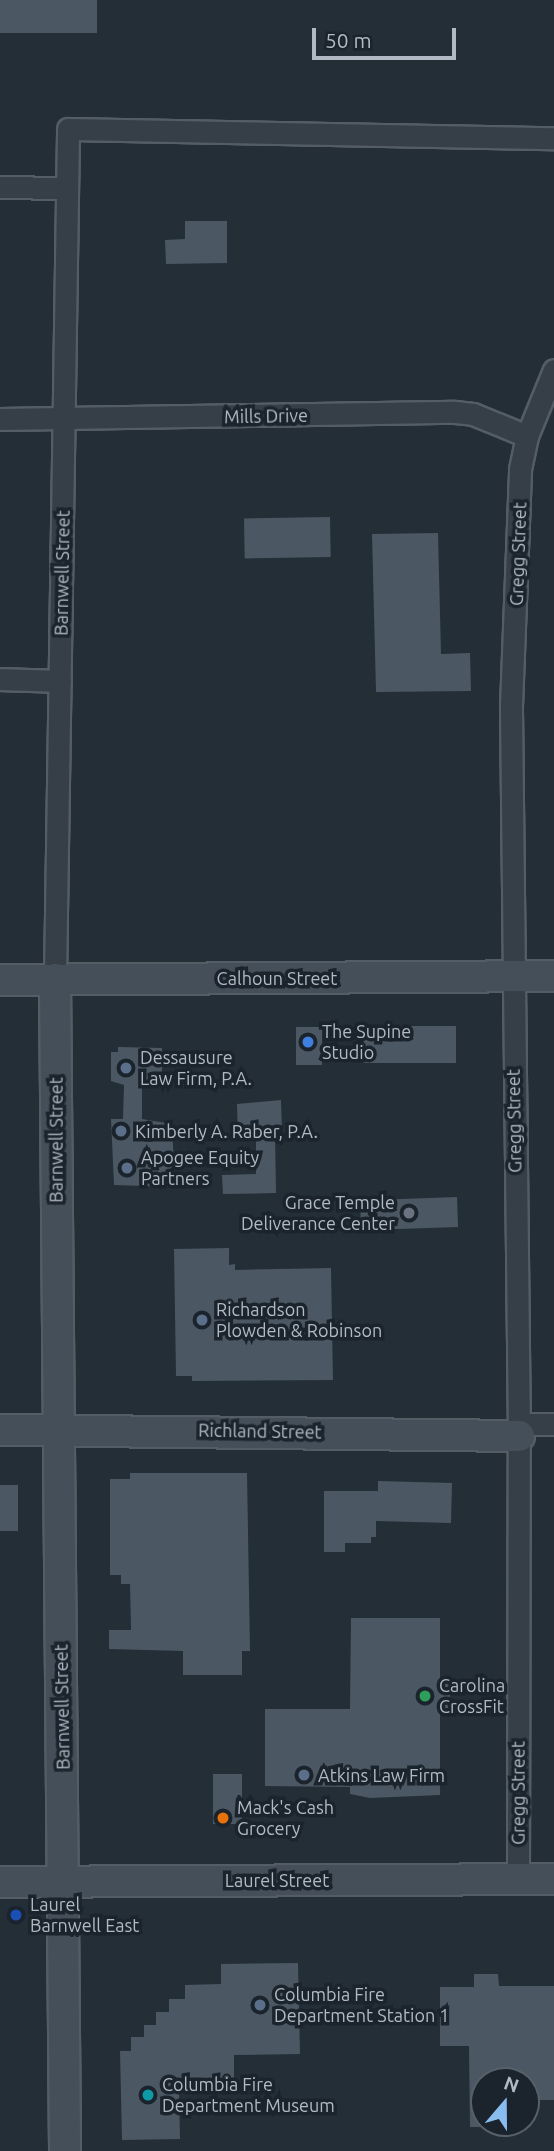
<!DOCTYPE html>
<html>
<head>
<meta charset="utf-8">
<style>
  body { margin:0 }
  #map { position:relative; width:554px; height:2151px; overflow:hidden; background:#232e37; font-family:Ubuntu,sans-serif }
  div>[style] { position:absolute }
  .building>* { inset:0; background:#4b5863; transform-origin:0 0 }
  .roads { filter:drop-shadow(2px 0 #545d65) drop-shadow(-2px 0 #545d65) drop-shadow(0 2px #545d65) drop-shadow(0 -2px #545d65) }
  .street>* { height:21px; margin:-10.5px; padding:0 10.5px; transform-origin:10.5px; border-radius:10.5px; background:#363f48 }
  .secondary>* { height:30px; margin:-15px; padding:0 15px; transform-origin:15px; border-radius:15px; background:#444f5a }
  .dots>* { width:19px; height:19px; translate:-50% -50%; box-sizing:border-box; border:4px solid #1b242c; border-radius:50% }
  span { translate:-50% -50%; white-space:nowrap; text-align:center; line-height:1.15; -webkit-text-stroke:7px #1b242c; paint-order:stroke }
  .street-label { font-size:18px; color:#b1bac4 }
  .poi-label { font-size:18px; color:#b1bac4 }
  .left { translate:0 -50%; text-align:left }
  .right { translate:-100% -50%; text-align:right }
  .north { position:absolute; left:470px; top:2067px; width:70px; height:70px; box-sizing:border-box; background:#1b242c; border:2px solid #576069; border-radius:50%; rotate:20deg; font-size:19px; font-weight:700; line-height:28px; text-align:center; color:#b1bac4 }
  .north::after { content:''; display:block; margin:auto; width:24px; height:32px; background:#8abdef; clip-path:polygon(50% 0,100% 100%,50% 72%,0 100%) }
  .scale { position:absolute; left:312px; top:28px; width:144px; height:32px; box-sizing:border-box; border:4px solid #b1bac4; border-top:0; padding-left:9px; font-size:21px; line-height:24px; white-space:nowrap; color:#b1bac4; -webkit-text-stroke:5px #1b242c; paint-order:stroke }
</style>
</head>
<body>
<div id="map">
  <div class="building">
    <div style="left:0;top:0;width:97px;height:33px"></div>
    <div style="clip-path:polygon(185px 221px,227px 221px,227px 263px,166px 264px,165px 240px,185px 239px)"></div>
    <div style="left:330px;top:517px;width:40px;height:86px;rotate:89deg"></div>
    <div style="clip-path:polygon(438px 533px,441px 654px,470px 653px,471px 691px,376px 692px,372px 534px)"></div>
    <div style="left:363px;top:1026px;width:93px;height:37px"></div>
    <div style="left:296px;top:1027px;width:26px;height:38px"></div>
    <div style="clip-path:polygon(118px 1047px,162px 1048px,162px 1088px,142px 1088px,142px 1119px,172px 1124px,175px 1187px,114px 1185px,111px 1119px,123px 1119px,124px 1085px,111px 1081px,111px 1052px,118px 1052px)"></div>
    <div style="clip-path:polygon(281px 1100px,282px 1132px,275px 1132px,276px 1193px,223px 1194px,222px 1175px,256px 1174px,256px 1138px,238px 1139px,237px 1104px)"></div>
    <div style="left:457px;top:1197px;width:30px;height:97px;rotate:88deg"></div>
    <div style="clip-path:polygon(229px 1248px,229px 1265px,235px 1264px,235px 1270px,331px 1268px,333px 1380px,192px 1381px,192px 1376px,176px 1376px,174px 1249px)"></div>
    <div style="clip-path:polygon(130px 1473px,247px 1473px,250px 1651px,242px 1651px,242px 1675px,183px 1675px,183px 1651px,109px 1649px,109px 1630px,131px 1630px,130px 1584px,121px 1584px,121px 1575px,110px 1575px,110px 1479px,130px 1479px)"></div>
    <div style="clip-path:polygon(378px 1481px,452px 1483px,451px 1523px,376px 1521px,376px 1537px,371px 1537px,371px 1543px,345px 1543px,345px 1552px,324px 1552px,324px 1491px,378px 1491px)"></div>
    <div style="left:0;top:1485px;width:18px;height:46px"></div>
    <div style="clip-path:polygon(351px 1618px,440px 1618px,440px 1683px,450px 1683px,450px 1709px,440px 1709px,440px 1795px,370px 1798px,350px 1794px,350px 1787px,265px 1786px,265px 1709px,350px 1709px)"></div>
    <div style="left:213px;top:1774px;width:29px;height:50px"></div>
    <div style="clip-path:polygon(298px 1963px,300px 2054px,234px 2055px,234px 2083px,226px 2083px,226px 2091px,179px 2092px,180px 2139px,122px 2140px,120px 2051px,131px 2051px,131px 2037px,144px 2037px,144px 2025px,156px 2025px,156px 2012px,169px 2012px,169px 1999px,185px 1999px,185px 1985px,221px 1984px,221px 1964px)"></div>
    <div style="clip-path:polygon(474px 1974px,498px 1974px,499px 1986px,554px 1986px,554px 2100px,526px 2100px,526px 2081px,484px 2081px,484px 2127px,470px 2127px,469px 2046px,440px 2046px,440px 1987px,474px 1987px)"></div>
  </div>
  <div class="roads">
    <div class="street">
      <div style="left:0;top:187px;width:67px;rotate:0.9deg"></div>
      <div style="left:0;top:419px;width:455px;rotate:-0.9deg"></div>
      <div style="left:455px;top:412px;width:18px;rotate:6deg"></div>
      <div style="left:473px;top:414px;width:58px;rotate:22.2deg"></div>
      <div style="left:0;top:679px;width:60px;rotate:1.9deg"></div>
      <div style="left:55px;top:979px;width:850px;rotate:-89.12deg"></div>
      <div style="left:68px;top:129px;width:486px;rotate:1.1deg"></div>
      <div style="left:519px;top:1424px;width:35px"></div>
      <div style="left:518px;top:1879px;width:443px;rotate:-89.9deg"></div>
      <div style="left:519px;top:1436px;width:730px;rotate:-90.63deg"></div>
      <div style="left:511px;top:706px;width:237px;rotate:-87.8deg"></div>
      <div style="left:520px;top:469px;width:34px;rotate:-78deg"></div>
      <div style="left:527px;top:436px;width:71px;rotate:-67.8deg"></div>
    </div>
    <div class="secondary">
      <div style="left:55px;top:979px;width:1172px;rotate:89.51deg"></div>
      <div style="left:0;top:980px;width:554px;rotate:-0.41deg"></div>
      <div style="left:0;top:1430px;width:519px;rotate:0.66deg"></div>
      <div style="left:0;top:1882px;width:554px;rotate:-0.31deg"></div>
    </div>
  </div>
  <div class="dots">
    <div style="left:308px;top:1042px;background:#3f7fe0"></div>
    <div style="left:126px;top:1068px;background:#5c6f8a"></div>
    <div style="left:121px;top:1131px;background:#5c6f8a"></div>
    <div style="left:127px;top:1168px;background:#5c6f8a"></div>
    <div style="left:409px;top:1213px;background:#6b7280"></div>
    <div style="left:202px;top:1320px;background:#5c6f8a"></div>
    <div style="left:425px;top:1696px;background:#2e9e5b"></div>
    <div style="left:304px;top:1775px;background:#5c6f8a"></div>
    <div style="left:223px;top:1818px;background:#e8710a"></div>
    <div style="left:16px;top:1915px;background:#1a4fb4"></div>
    <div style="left:260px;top:2005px;background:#5c6f8a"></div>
    <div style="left:148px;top:2095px;background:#0f9aa8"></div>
  </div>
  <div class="street-label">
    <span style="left:266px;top:416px;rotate:-1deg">Mills Drive</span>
    <span style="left:518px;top:554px;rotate:-88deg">Gregg Street</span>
    <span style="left:62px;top:573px;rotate:-89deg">Barnwell Street</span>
    <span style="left:277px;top:978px">Calhoun Street</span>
    <span style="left:514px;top:1121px;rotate:-91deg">Gregg Street</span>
    <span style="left:56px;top:1140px;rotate:-90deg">Barnwell Street</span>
    <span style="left:260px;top:1431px;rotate:1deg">Richland Street</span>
    <span style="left:62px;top:1707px;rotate:-91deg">Barnwell Street</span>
    <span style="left:518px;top:1793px;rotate:-90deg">Gregg Street</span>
    <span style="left:277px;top:1880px">Laurel Street</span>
  </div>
  <div class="poi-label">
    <span class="left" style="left:322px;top:1042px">The Supine<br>Studio</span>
    <span class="left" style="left:140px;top:1068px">Dessausure<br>Law Firm, P.A.</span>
    <span class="left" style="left:135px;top:1131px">Kimberly A. Raber, P.A.</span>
    <span class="left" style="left:141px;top:1168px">Apogee Equity<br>Partners</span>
    <span class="right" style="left:395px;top:1213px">Grace Temple<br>Deliverance Center</span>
    <span class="left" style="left:216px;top:1320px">Richardson<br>Plowden &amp; Robinson</span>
    <span class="left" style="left:439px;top:1696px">Carolina<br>CrossFit</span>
    <span class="left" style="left:318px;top:1775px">Atkins Law Firm</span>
    <span class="left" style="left:237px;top:1818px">Mack's Cash<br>Grocery</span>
    <span class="left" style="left:30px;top:1915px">Laurel<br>Barnwell East</span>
    <span class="left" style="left:274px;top:2005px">Columbia Fire<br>Department Station 1</span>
    <span class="left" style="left:162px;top:2095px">Columbia Fire<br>Department Museum</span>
  </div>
  <div class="north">N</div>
  <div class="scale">50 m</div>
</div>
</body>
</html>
